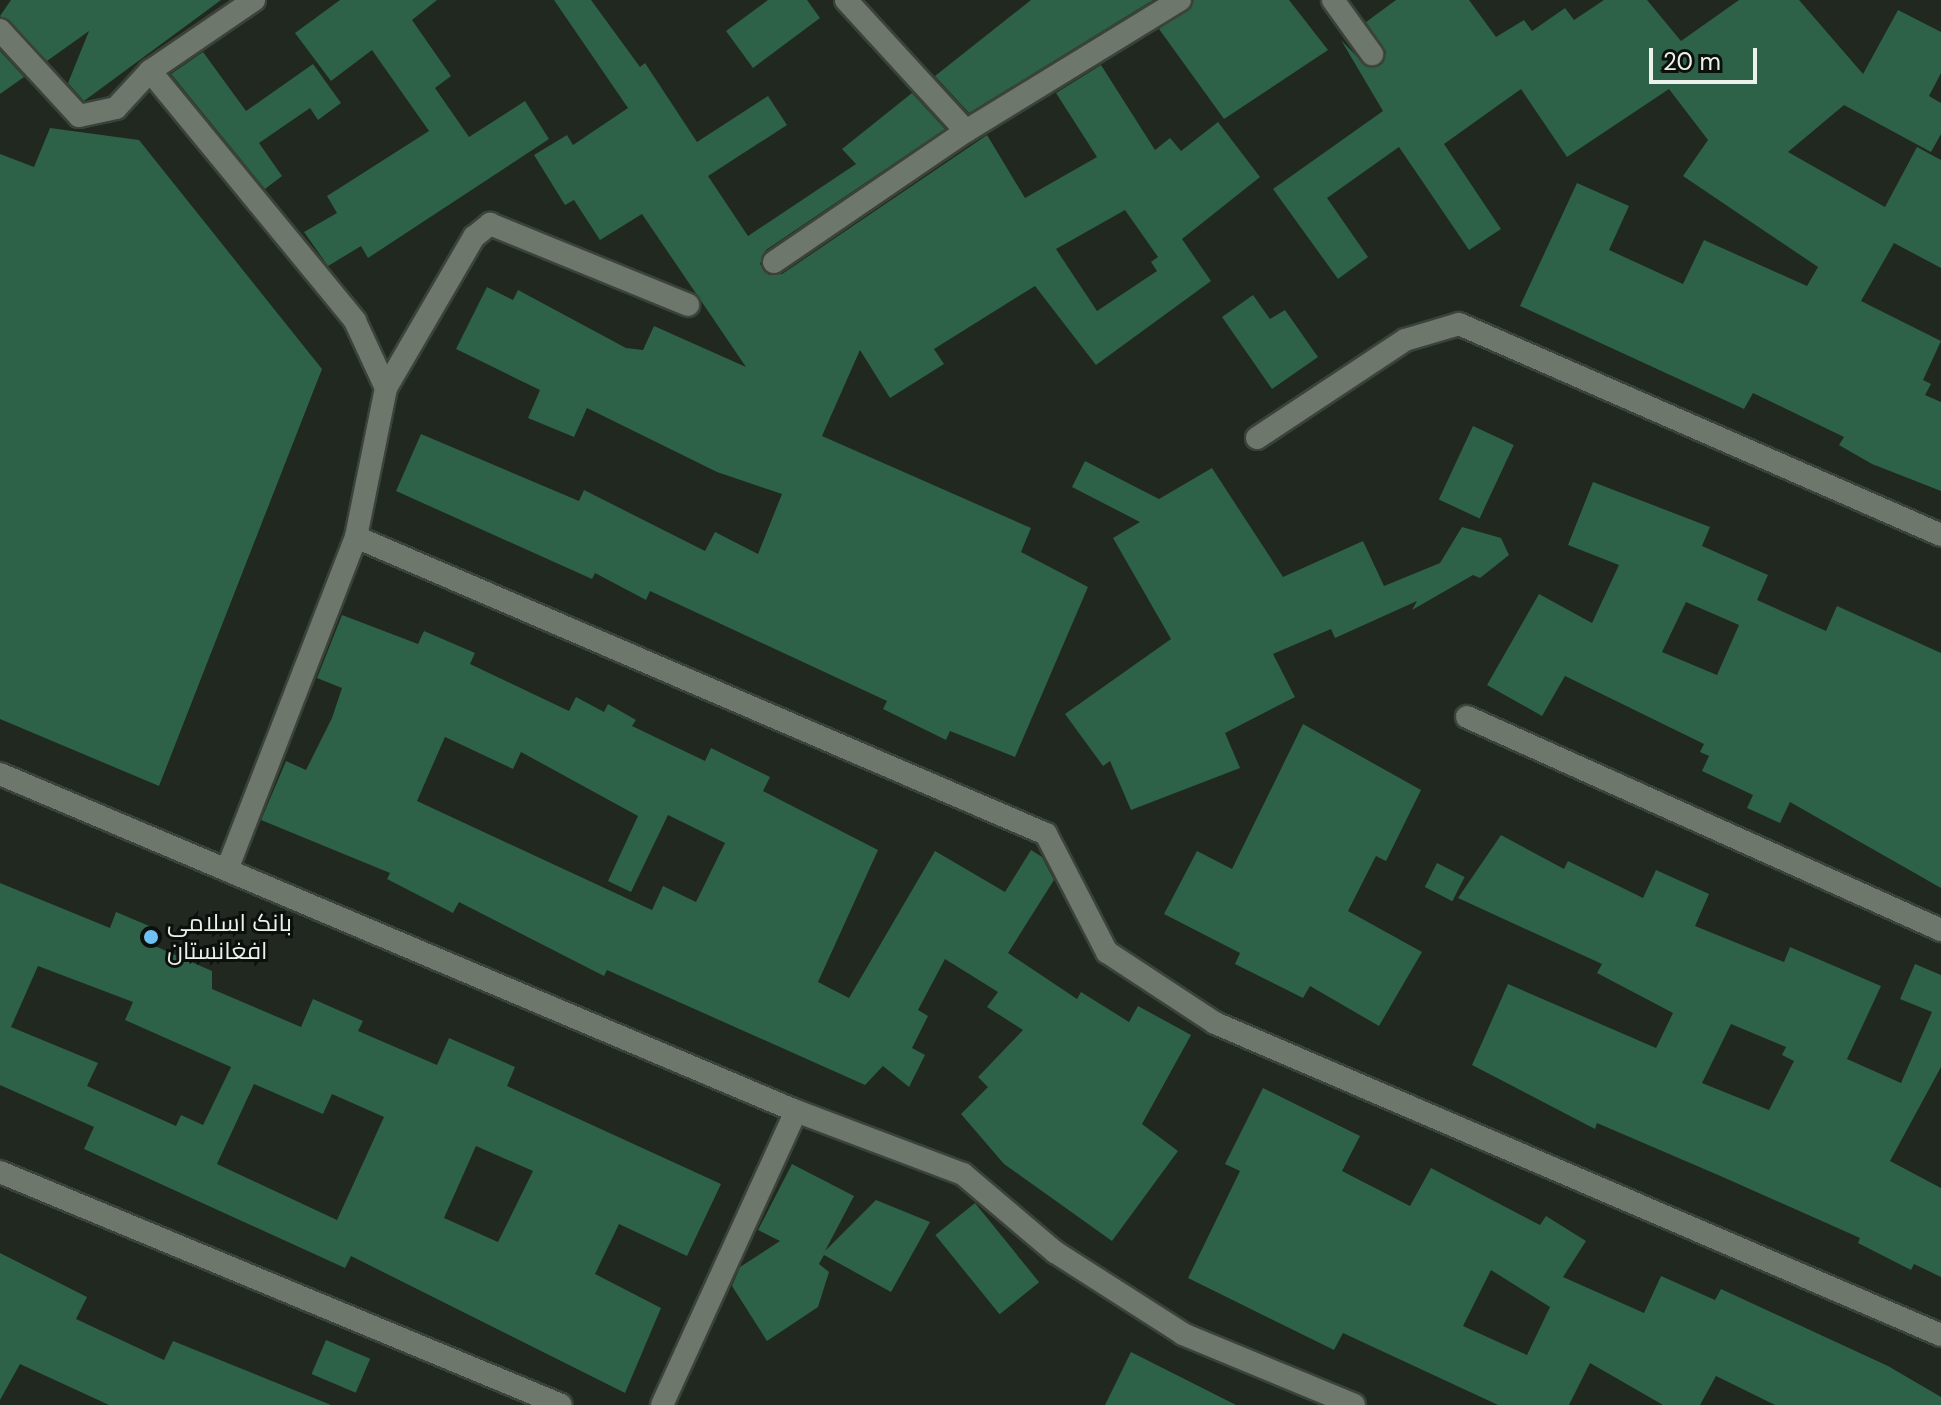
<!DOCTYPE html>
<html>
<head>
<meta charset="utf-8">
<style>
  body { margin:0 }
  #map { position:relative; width:1941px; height:1405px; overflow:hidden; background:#20281f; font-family:"DM Sans",Cairo,sans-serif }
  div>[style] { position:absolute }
  .building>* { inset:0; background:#2d6148; transform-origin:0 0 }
  .roads { filter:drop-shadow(2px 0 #3b423b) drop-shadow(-2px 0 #3b423b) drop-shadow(0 2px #3b423b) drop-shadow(0 -2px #3b423b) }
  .minor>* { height:22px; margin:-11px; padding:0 11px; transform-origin:11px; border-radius:11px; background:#6d776c }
  .dots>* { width:22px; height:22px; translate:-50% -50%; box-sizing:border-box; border:4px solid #0c100c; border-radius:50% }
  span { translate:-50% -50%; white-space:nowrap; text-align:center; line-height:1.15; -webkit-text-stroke:6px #0c100c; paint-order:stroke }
  .poi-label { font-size:24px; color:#ecf2eb }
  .left { translate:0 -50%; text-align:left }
  .scale { position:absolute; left:1649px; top:48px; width:108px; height:36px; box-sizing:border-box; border:4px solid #ecf2eb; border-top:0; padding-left:10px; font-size:24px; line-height:28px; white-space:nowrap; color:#ecf2eb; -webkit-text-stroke:6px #0c100c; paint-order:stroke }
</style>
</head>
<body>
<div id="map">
  <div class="building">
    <div style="clip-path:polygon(11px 0,221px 0,84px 101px,68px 83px,89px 31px,47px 61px,0 16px)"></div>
    <div style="clip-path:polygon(340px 0,437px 0,412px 20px,451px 76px,435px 88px,469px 137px,525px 101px,549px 139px,368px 258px,361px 246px,328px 266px,304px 232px,337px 213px,327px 196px,429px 131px,372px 50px,331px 81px,295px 33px)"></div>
    <div style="clip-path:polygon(evenodd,554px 0,591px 0,640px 67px,645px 63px,697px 142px,768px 96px,787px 125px,708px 176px,748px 236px,856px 164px,842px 149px,912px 93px,945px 129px,766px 250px,760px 264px,769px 275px,782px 274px,987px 135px,1025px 198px,1097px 157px,1056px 93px,1101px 65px,1155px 150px,1170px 138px,1181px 151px,1218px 122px,1260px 177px,1182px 239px,1211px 281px,1096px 365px,1035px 286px,934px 349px,944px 364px,890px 398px,860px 350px,822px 436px,1031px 528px,1021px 552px,1088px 587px,1015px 757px,950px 731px,946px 740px,883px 709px,887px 701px,650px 591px,646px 600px,595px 573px,592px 579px,396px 491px,421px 434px,579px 501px,584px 490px,705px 551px,715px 532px,758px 554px,782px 494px,717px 472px,587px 408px,574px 437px,528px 418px,540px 390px,456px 349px,487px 287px,513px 300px,518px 290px,626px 348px,643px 350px,654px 326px,746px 367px,642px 214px,600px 240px,574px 200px,565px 205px,534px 155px,567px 135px,573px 145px,628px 108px,554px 0,1125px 210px,1158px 257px,1151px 262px,1157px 271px,1097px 311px,1056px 249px,1125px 210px)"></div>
    <div style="clip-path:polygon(768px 0,807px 0,820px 18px,753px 68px,726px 31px)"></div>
    <div style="clip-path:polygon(1031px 0,1153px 0,969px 113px,935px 76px)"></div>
    <div style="clip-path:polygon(1194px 0,1289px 0,1328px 50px,1224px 119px,1159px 29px)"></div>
    <div style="clip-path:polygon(1396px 0,1469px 0,1496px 37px,1524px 20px,1532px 31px,1565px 8px,1574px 20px,1604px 0,1647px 0,1681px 41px,1739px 0,1799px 0,1863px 74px,1898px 10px,1941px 32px,1941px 73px,1929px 96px,1941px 103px,1941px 134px,1931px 152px,1844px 105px,1788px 152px,1885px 207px,1917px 147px,1941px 160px,1941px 268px,1894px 243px,1861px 301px,1941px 341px,1923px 380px,1931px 384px,1925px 395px,1941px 402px,1941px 491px,1872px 464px,1839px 445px,1844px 437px,1753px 393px,1744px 409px,1520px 306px,1577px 183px,1629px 206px,1609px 250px,1683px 284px,1704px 240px,1807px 286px,1818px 267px,1683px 176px,1708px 140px,1669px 89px,1567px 157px,1521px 89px,1444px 144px,1501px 229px,1469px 250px,1399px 147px,1327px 198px,1368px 257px,1338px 279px,1273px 189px,1383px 111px,1341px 40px,1366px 66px,1381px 65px,1386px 52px,1366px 22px)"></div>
    <div style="clip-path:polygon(0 51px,24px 77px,0 94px)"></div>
    <div style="clip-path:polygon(203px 52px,246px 111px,313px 64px,341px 103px,318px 120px,310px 108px,259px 143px,282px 176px,265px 189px,171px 74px)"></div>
    <div style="clip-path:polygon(50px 128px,139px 140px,322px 369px,159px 786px,0 719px,0 154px,34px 167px)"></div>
    <div style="clip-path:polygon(1253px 295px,1270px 319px,1285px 310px,1318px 357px,1272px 389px,1222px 317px)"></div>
    <div style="left:1473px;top:426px;width:45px;height:81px;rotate:25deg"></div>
    <div style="clip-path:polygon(1085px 461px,1159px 499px,1212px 468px,1283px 577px,1363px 541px,1384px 586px,1440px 563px,1462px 527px,1501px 538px,1509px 555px,1480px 578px,1473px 575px,1412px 610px,1417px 601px,1335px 638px,1331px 629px,1273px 654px,1295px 697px,1225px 733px,1240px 768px,1131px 810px,1110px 761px,1103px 766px,1065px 714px,1171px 639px,1113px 538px,1140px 522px,1072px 487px)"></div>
    <div style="clip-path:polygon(evenodd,1593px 482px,1710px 527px,1702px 546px,1768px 575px,1757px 600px,1826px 631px,1837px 606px,1941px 653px,1941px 888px,1790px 802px,1780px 823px,1747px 808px,1753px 795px,1702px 771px,1709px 756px,1700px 752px,1704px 744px,1565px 676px,1542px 716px,1487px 685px,1539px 594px,1592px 623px,1619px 565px,1568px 545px,1593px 482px,1686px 602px,1739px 625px,1717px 675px,1662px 652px,1686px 602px)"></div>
    <div style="clip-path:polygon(evenodd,342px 615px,418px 644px,424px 631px,475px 653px,470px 664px,569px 711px,576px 697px,604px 712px,608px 704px,636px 720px,632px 726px,705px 761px,711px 748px,770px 777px,763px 791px,878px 850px,818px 982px,849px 998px,935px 851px,1005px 892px,1031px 850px,1042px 857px,1054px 880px,1008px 953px,1077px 999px,1081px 992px,1129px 1022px,1138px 1006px,1191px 1035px,1142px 1124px,1178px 1151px,1112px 1241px,1004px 1164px,961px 1114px,988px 1087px,978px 1077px,1023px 1030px,987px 1007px,998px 992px,945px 959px,918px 1010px,928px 1016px,912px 1048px,925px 1055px,909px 1087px,883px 1066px,865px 1085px,607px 970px,604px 976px,459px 902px,453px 913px,387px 879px,390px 873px,261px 820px,286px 761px,306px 770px,332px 718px,342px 688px,317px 678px,342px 615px,445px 737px,513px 769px,521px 752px,638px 816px,608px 881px,631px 892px,668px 815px,725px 843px,696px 902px,663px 886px,652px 910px,417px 801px,445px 737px)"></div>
    <div style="clip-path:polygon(1303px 724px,1421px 790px,1386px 861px,1376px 856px,1348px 911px,1422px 952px,1379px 1026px,1310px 986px,1303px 998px,1235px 964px,1240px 953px,1164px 914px,1197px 851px,1232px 869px)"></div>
    <div style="clip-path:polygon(evenodd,1501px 835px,1564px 869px,1568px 861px,1643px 898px,1656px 870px,1709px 894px,1695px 926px,1784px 962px,1790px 947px,1881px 986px,1847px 1059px,1901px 1083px,1932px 1012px,1900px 999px,1915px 964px,1941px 975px,1941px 1067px,1890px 1161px,1941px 1188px,1941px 1277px,1914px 1264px,1911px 1270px,1858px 1243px,1860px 1238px,1725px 1178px,1597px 1123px,1595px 1129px,1472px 1065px,1508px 984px,1656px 1048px,1673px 1013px,1597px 973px,1602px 964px,1458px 898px,1501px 835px,1731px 1024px,1786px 1047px,1782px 1055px,1794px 1061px,1769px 1110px,1702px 1083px,1731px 1024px)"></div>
    <div style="left:1437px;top:863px;width:31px;height:27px;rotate:27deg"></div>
    <div style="clip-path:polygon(evenodd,0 883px,110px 928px,116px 912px,154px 928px,148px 943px,212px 971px,212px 989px,301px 1027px,313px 999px,363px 1021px,358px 1031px,437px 1065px,449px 1038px,515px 1067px,507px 1086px,721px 1184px,687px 1256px,619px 1224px,595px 1274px,661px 1308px,625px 1393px,351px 1256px,345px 1268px,84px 1149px,94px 1127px,0 1085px,0 883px,38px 966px,133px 1002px,125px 1020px,231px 1067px,203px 1125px,181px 1115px,176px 1126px,87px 1086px,98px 1063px,11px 1027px,38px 966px,0 883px,254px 1084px,323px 1114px,332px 1094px,384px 1117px,337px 1220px,217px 1164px,254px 1084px,0 883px,476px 1146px,533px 1171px,498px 1242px,444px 1218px,476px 1146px)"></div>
    <div style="clip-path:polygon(evenodd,1263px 1088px,1360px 1136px,1342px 1171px,1410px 1206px,1431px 1168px,1540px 1225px,1546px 1216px,1586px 1241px,1563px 1277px,1644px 1313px,1661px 1276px,1715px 1300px,1721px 1289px,1888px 1366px,1941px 1397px,1941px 1405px,1775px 1405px,1716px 1376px,1700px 1405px,1663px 1405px,1590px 1363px,1569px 1405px,1498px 1405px,1343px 1333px,1334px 1350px,1188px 1278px,1240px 1171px,1225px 1164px,1263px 1088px,1491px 1270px,1550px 1307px,1527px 1355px,1463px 1326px,1491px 1270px)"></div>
    <div style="clip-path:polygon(792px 1164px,854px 1196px,825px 1251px,876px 1200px,930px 1222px,891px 1292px,824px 1255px,819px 1264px,829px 1272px,818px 1307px,767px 1341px,732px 1286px,740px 1267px,780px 1241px,758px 1230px)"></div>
    <div style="left:975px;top:1203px;width:102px;height:51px;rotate:51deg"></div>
    <div style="clip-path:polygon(0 1253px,87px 1297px,76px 1319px,164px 1360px,173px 1341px,331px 1405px,109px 1405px,20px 1364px,0 1400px)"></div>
    <div style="left:326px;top:1340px;width:48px;height:37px;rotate:23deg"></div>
    <div style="clip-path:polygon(1131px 1352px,1236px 1405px,1105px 1405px)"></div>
  </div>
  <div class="roads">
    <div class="minor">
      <div style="left:846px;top:0;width:178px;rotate:47.5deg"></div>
      <div style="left:1333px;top:0;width:67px;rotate:54.2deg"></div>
      <div style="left:0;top:30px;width:117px;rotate:47.4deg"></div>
      <div style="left:79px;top:116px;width:38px;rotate:-12deg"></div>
      <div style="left:116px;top:108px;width:50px;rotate:-47.4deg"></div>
      <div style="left:150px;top:71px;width:126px;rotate:-34.3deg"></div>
      <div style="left:150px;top:71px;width:323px;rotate:50.6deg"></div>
      <div style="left:355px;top:321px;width:74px;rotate:65.2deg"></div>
      <div style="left:386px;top:388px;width:152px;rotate:101.4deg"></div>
      <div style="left:356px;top:537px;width:352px;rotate:111.2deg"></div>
      <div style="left:774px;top:262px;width:232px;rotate:-34.3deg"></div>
      <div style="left:966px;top:131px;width:251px;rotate:-31.5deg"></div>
      <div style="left:386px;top:388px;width:175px;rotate:-59.8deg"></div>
      <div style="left:474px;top:237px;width:21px;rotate:-39deg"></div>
      <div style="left:490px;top:224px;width:214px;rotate:22.2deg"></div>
      <div style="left:1257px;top:438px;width:178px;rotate:-33.5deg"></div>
      <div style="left:1405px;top:340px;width:56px;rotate:-16.5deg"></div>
      <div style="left:1459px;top:324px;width:526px;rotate:23.64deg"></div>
      <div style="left:356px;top:537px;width:751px;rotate:23.29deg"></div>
      <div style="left:1046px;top:834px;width:133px;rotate:62.7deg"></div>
      <div style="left:1107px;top:952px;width:129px;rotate:33.3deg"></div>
      <div style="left:1215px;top:1023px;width:790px;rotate:23.26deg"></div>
      <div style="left:1467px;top:717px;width:520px;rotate:24.2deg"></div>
      <div style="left:0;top:774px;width:864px;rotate:22.95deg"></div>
      <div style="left:796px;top:1111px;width:178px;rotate:20.7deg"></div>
      <div style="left:963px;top:1174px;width:121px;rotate:40.3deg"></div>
      <div style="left:1055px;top:1252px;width:152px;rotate:32.6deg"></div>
      <div style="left:1183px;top:1334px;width:185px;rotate:22.5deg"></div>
      <div style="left:0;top:1172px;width:607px;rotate:22.55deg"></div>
      <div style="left:662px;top:1405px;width:323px;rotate:-65.5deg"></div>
    </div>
  </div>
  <div class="dots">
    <div style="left:151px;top:937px;background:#6ec2f3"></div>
  </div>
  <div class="poi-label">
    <span class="left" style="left:167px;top:937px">بانک اسلامی<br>افغانستان</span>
  </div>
  <div class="scale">20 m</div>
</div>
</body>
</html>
